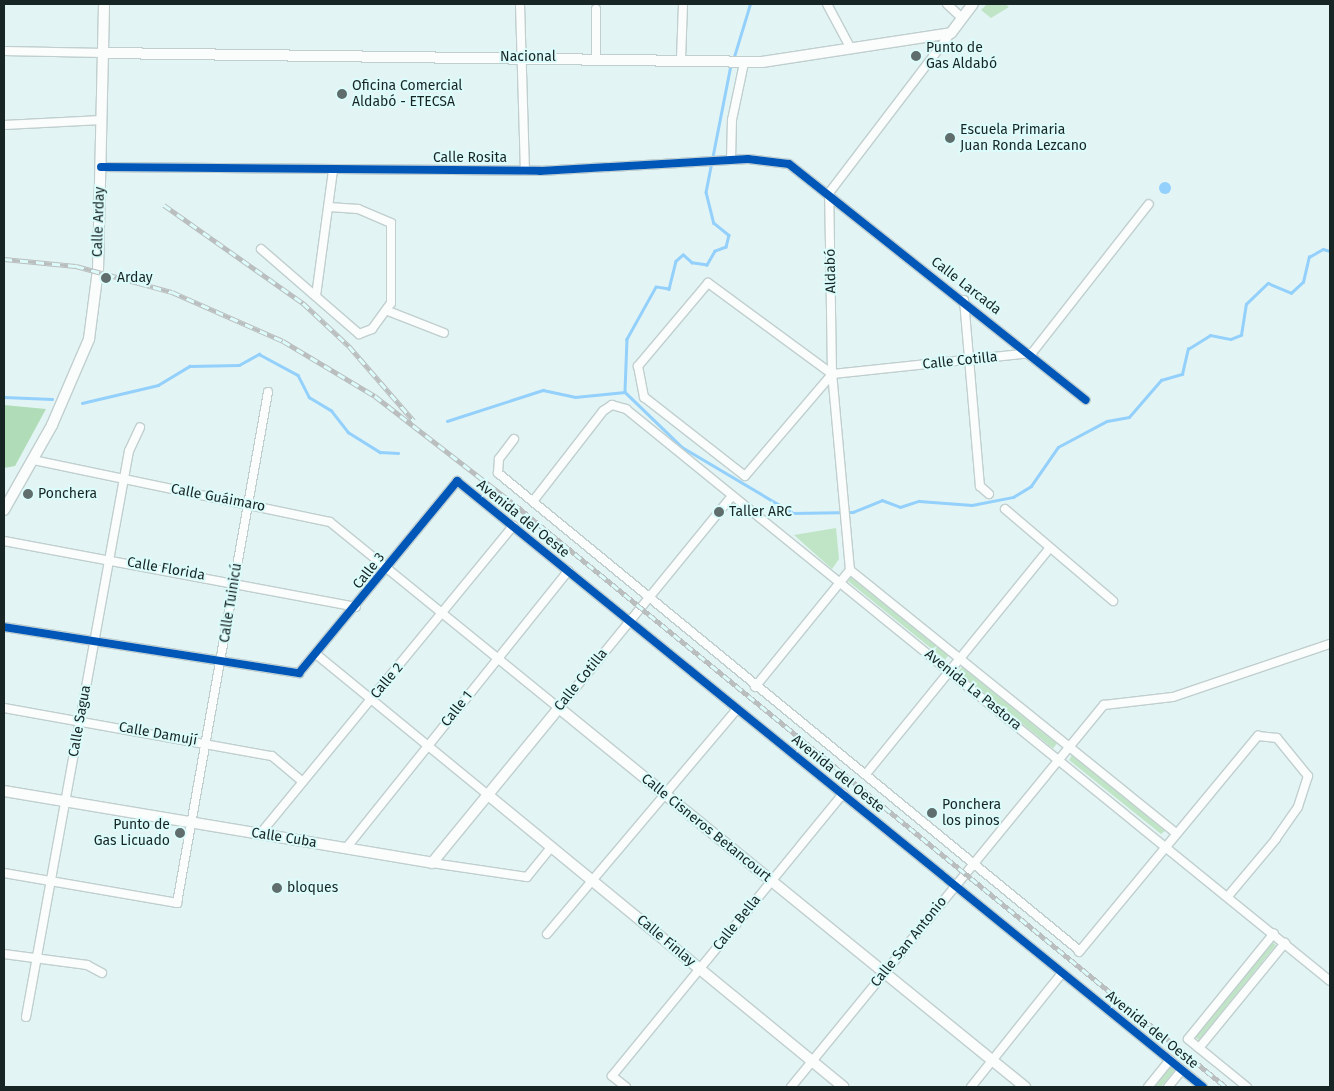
<!DOCTYPE html>
<html>
<head>
<meta charset="utf-8">
<style>
  body { margin:0 }
  #map { position:relative; width:1334px; height:1091px; overflow:hidden; background:#e3f4f4; font-family:"Fira Sans",sans-serif }
  div>[style] { position:absolute }
  .green>* { inset:0; background:#c0e5c6; transform-origin:0 0 }
  .forest>* { inset:0; background:#b0ddb7 }
  .water>* { inset:0; background:#93d0fc }
  .round { border-radius:50% }
  .stream>* { height:2.5px; margin:-1.25px; padding:0 1.25px; transform-origin:1.25px; border-radius:1.25px; background:#93d0fc }
  .roads { filter:drop-shadow(1px 0 #c0cfce) drop-shadow(-1px 0 #c0cfce) drop-shadow(0 1px #c0cfce) drop-shadow(0 -1px #c0cfce) }
  .minor>* { height:8px; margin:-4px; padding:0 4px; transform-origin:4px; border-radius:4px; background:#fbfdfd }
  .tertiary>* { height:10px; margin:-5px; padding:0 5px; transform-origin:5px; border-radius:5px; background:#fbfdfd }
  .rail>* { height:4.5px; margin-top:-2.25px; transform-origin:0; background:repeating-linear-gradient(90deg,#dbfcfb 0 8px,#babebe 0 16px); box-sizing:border-box; border-block:1px solid #babebe }
  .cycleway>* { height:8px; margin:-4px; padding:0 4px; transform-origin:4px; border-radius:4px; background:#0057b8 }
  .dots>* { width:14px; height:14px; translate:-50% -50%; box-sizing:border-box; border:2px solid #dbfcfb; border-radius:50% }
  span { translate:-50% -50%; white-space:nowrap; text-align:center; line-height:1.15; -webkit-text-stroke:4px #dbfcfb; paint-order:stroke }
  .poi-label { font-size:14px; color:#182525 }
  .left { translate:0 -50%; text-align:left }
  .right { translate:-100% -50%; text-align:right }
  .street-label { font-size:14px; color:#182525 }
  .frame { position:absolute; inset:0; border:5px solid #182525; pointer-events:none }
</style>
</head>
<body>
<div id="map">
  <div class="green">
    <div style="clip-path:polygon(987px 4px,1005px 4px,1009px 7px,991px 18px,981px 10px)"></div>
    <div style="clip-path:polygon(836px 528px,839px 559px,832px 569px,794px 535px)"></div>
    <div style="left:851px;top:577px;width:125px;height:5px;rotate:39deg"></div>
    <div style="left:962px;top:667px;width:122px;height:6px;rotate:39deg"></div>
    <div style="clip-path:polygon(1072px 755px,1165px 831px,1161px 834px,1069px 760px)"></div>
    <div style="clip-path:polygon(1272px 942px,1276px 945px,1199px 1040px,1194px 1036px)"></div>
    <div style="clip-path:polygon(1171px 1066px,1175px 1070px,1161px 1087px,1154px 1087px)"></div>
  </div>
  <div class="forest">
    <div style="clip-path:polygon(4px 405px,46px 409px,15px 466px,4px 468px)"></div>
  </div>
  <div class="water">
    <div class="round" style="left:1159px;top:182px;width:12px;height:12px"></div>
  </div>
  <div class="stream">
    <div style="left:733px;top:60px;width:59px;rotate:-73.1deg"></div>
    <div style="left:731px;top:65px;width:129px;rotate:101.1deg"></div>
    <div style="left:706px;top:192px;width:32px;rotate:76deg"></div>
    <div style="left:714px;top:223px;width:19px;rotate:39deg"></div>
    <div style="left:729px;top:235px;width:12px;rotate:104deg"></div>
    <div style="left:726px;top:247px;width:12px;rotate:160deg"></div>
    <div style="left:715px;top:251px;width:16px;rotate:120deg"></div>
    <div style="left:707px;top:265px;width:15px;rotate:-172deg"></div>
    <div style="left:692px;top:263px;width:12px;rotate:-138deg"></div>
    <div style="left:683px;top:255px;width:9px;rotate:139deg"></div>
    <div style="left:676px;top:261px;width:29px;rotate:104deg"></div>
    <div style="left:669px;top:289px;width:13px;rotate:-171deg"></div>
    <div style="left:656px;top:287px;width:60px;rotate:119.1deg"></div>
    <div style="left:627px;top:339px;width:53px;rotate:92.2deg"></div>
    <div style="left:625px;top:392px;width:79px;rotate:44deg"></div>
    <div style="left:682px;top:447px;width:129px;rotate:30.7deg"></div>
    <div style="left:793px;top:513px;width:60px;rotate:-1deg"></div>
    <div style="left:853px;top:512px;width:31px;rotate:-22deg"></div>
    <div style="left:882px;top:500px;width:19px;rotate:21deg"></div>
    <div style="left:900px;top:507px;width:20px;rotate:-18deg"></div>
    <div style="left:919px;top:501px;width:53px;rotate:4.3deg"></div>
    <div style="left:972px;top:505px;width:42px;rotate:-11deg"></div>
    <div style="left:1013px;top:497px;width:21px;rotate:-31deg"></div>
    <div style="left:1031px;top:486px;width:47px;rotate:-55.3deg"></div>
    <div style="left:1058px;top:447px;width:55px;rotate:-28deg"></div>
    <div style="left:1107px;top:421px;width:22px;rotate:-10deg"></div>
    <div style="left:1129px;top:417px;width:49px;rotate:-49.1deg"></div>
    <div style="left:1161px;top:380px;width:22px;rotate:-16deg"></div>
    <div style="left:1182px;top:374px;width:26px;rotate:-77deg"></div>
    <div style="left:1188px;top:349px;width:26px;rotate:-32deg"></div>
    <div style="left:1210px;top:335px;width:21px;rotate:11deg"></div>
    <div style="left:1231px;top:339px;width:11px;rotate:-22deg"></div>
    <div style="left:1241px;top:335px;width:31px;rotate:-81deg"></div>
    <div style="left:1246px;top:304px;width:30px;rotate:-44deg"></div>
    <div style="left:1268px;top:283px;width:25px;rotate:23deg"></div>
    <div style="left:1291px;top:293px;width:16px;rotate:-43deg"></div>
    <div style="left:1303px;top:282px;width:26px;rotate:-77deg"></div>
    <div style="left:1309px;top:257px;width:16px;rotate:-30deg"></div>
    <div style="left:1323px;top:249px;width:7px;rotate:16deg"></div>
    <div style="left:4px;top:397px;width:48px;rotate:2.4deg"></div>
    <div style="left:82px;top:403px;width:78px;rotate:-13.3deg"></div>
    <div style="left:158px;top:385px;width:37px;rotate:-31deg"></div>
    <div style="left:190px;top:366px;width:49px;rotate:-1.2deg"></div>
    <div style="left:239px;top:365px;width:23px;rotate:-29deg"></div>
    <div style="left:259px;top:354px;width:44px;rotate:28.3deg"></div>
    <div style="left:298px;top:375px;width:25px;rotate:63deg"></div>
    <div style="left:309px;top:397px;width:26px;rotate:31deg"></div>
    <div style="left:331px;top:410px;width:28px;rotate:52deg"></div>
    <div style="left:348px;top:432px;width:38px;rotate:32deg"></div>
    <div style="left:380px;top:452px;width:18px;rotate:3deg"></div>
    <div style="left:447px;top:421px;width:101px;rotate:-17.9deg"></div>
    <div style="left:543px;top:390px;width:33px;rotate:12deg"></div>
    <div style="left:575px;top:397px;width:50px;rotate:-5.7deg"></div>
  </div>
  <div class="roads">
    <div class="minor">
      <div style="left:520px;top:4px;width:167px;rotate:88.3deg"></div>
      <div style="left:827px;top:4px;width:51px;rotate:61.9deg"></div>
      <div style="left:947px;top:4px;width:21px;rotate:43deg"></div>
      <div style="left:4px;top:51px;width:100px;rotate:1.1deg"></div>
      <div style="left:596px;top:57px;width:48px;rotate:-90deg"></div>
      <div style="left:681px;top:59px;width:55px;rotate:-87.9deg"></div>
      <div style="left:4px;top:125px;width:98px;rotate:-2.9deg"></div>
      <div style="left:731px;top:160px;width:40px;rotate:-88.6deg"></div>
      <div style="left:732px;top:120px;width:58px;rotate:-78.1deg"></div>
      <div style="left:101px;top:167px;width:439px;rotate:0.5deg"></div>
      <div style="left:540px;top:171px;width:208px;rotate:-3.3deg"></div>
      <div style="left:748px;top:159px;width:41px;rotate:7deg"></div>
      <div style="left:789px;top:164px;width:379px;rotate:38.5deg"></div>
      <div style="left:261px;top:249px;width:130px;rotate:40.9deg"></div>
      <div style="left:359px;top:334px;width:14px;rotate:-21deg"></div>
      <div style="left:372px;top:329px;width:32px;rotate:-54deg"></div>
      <div style="left:391px;top:303px;width:80px;rotate:-90deg"></div>
      <div style="left:391px;top:223px;width:36px;rotate:-157deg"></div>
      <div style="left:358px;top:209px;width:29px;rotate:-176deg"></div>
      <div style="left:316px;top:296px;width:127px;rotate:-82.3deg"></div>
      <div style="left:964px;top:300px;width:187px;rotate:85.1deg"></div>
      <div style="left:980px;top:486px;width:12px;rotate:42deg"></div>
      <div style="left:388px;top:311px;width:60px;rotate:21.4deg"></div>
      <div style="left:832px;top:374px;width:154px;rotate:-143.7deg"></div>
      <div style="left:708px;top:283px;width:109px;rotate:130.1deg"></div>
      <div style="left:638px;top:366px;width:32px;rotate:79deg"></div>
      <div style="left:644px;top:397px;width:128px;rotate:38deg"></div>
      <div style="left:745px;top:476px;width:134px;rotate:-49.5deg"></div>
      <div style="left:832px;top:374px;width:201px;rotate:-6deg"></div>
      <div style="left:1032px;top:353px;width:189px;rotate:-51.9deg"></div>
      <div style="left:514px;top:439px;width:25px;rotate:127deg"></div>
      <div style="left:499px;top:459px;width:14px;rotate:94deg"></div>
      <div style="left:498px;top:473px;width:753px;rotate:39.4deg"></div>
      <div style="left:33px;top:460px;width:303px;rotate:11.8deg"></div>
      <div style="left:330px;top:522px;width:295px;rotate:39.1deg"></div>
      <div style="left:559px;top:708px;width:272px;rotate:-50.8deg"></div>
      <div style="left:534px;top:500px;width:113px;rotate:-52.2deg"></div>
      <div style="left:603px;top:411px;width:11px;rotate:-34deg"></div>
      <div style="left:612px;top:405px;width:15px;rotate:16deg"></div>
      <div style="left:626px;top:409px;width:907px;rotate:39.09deg"></div>
      <div style="left:1005px;top:509px;width:142px;rotate:40.4deg"></div>
      <div style="left:4px;top:541px;width:358px;rotate:10.6deg"></div>
      <div style="left:850px;top:570px;width:419px;rotate:38.9deg"></div>
      <div style="left:4px;top:627px;width:299px;rotate:8.9deg"></div>
      <div style="left:299px;top:673px;width:249px;rotate:-50.5deg"></div>
      <div style="left:457px;top:481px;width:961px;rotate:39.09deg"></div>
      <div style="left:317px;top:655px;width:221px;rotate:39.3deg"></div>
      <div style="left:755px;top:687px;width:151px;rotate:-50.9deg"></div>
      <div style="left:850px;top:570px;width:197px;rotate:-95.2deg"></div>
      <div style="left:832px;top:374px;width:181px;rotate:-90.9deg"></div>
      <div style="left:829px;top:193px;width:201px;rotate:-52.7deg"></div>
      <div style="left:4px;top:708px;width:272px;rotate:10.2deg"></div>
      <div style="left:272px;top:756px;width:40px;rotate:40deg"></div>
      <div style="left:866px;top:774px;width:290px;rotate:-50.9deg"></div>
      <div style="left:260px;top:834px;width:399px;rotate:-50.6deg"></div>
      <div style="left:347px;top:847px;width:354px;rotate:-51.3deg"></div>
      <div style="left:432px;top:863px;width:96px;rotate:8.4deg"></div>
      <div style="left:527px;top:877px;width:38px;rotate:-51deg"></div>
      <div style="left:4px;top:873px;width:176px;rotate:9.8deg"></div>
      <div style="left:177px;top:903px;width:519px;rotate:-79.9deg"></div>
      <div style="left:547px;top:934px;width:294px;rotate:-49.8deg"></div>
      <div style="left:1079px;top:952px;width:281px;rotate:-50.4deg"></div>
      <div style="left:1258px;top:736px;width:19px;rotate:6deg"></div>
      <div style="left:1277px;top:738px;width:49px;rotate:50.8deg"></div>
      <div style="left:1308px;top:776px;width:33px;rotate:108deg"></div>
      <div style="left:1298px;top:807px;width:39px;rotate:125deg"></div>
      <div style="left:1276px;top:839px;width:73px;rotate:130deg"></div>
      <div style="left:4px;top:954px;width:84px;rotate:7.5deg"></div>
      <div style="left:87px;top:965px;width:17px;rotate:28deg"></div>
      <div style="left:26px;top:1017px;width:575px;rotate:-79.69deg"></div>
      <div style="left:129px;top:451px;width:26px;rotate:-65deg"></div>
      <div style="left:1199px;top:1048px;width:136px;rotate:-50.7deg"></div>
      <div style="left:626px;top:1087px;width:18px;rotate:-142deg"></div>
      <div style="left:612px;top:1076px;width:365px;rotate:-50.7deg"></div>
      <div style="left:791px;top:1087px;width:494px;rotate:-50.7deg"></div>
      <div style="left:1104px;top:705px;width:69px;rotate:-6.6deg"></div>
      <div style="left:1173px;top:697px;width:166px;rotate:-18.7deg"></div>
      <div style="left:971px;top:1087px;width:146px;rotate:-51.4deg"></div>
      <div style="left:1148px;top:1087px;width:35px;rotate:-51deg"></div>
      <div style="left:1168px;top:1087px;width:22px;rotate:-51deg"></div>
      <div style="left:1247px;top:1087px;width:76px;rotate:-140.9deg"></div>
      <div style="left:1188px;top:1039px;width:136px;rotate:-50.9deg"></div>
    </div>
    <div class="tertiary">
      <div style="left:104px;top:53px;width:658px;rotate:0.78deg"></div>
      <div style="left:762px;top:62px;width:191px;rotate:-8.7deg"></div>
      <div style="left:951px;top:33px;width:36px;rotate:-53deg"></div>
      <div style="left:4px;top:510px;width:98px;rotate:-60.5deg"></div>
      <div style="left:52px;top:425px;width:94px;rotate:-66.7deg"></div>
      <div style="left:89px;top:339px;width:70px;rotate:-82.6deg"></div>
      <div style="left:98px;top:270px;width:266px;rotate:-88.7deg"></div>
      <div style="left:4px;top:791px;width:434px;rotate:9.5deg"></div>
      <div style="left:432px;top:863px;width:200px;rotate:-50.7deg"></div>
      <div style="left:559px;top:708px;width:601px;rotate:39.12deg"></div>
      <div style="left:488px;top:795px;width:460px;rotate:39.4deg"></div>
    </div>
  </div>
  <div class="rail">
    <div style="left:164px;top:205px;width:170px;rotate:35.2deg"></div>
    <div style="left:303px;top:303px;width:63px;rotate:43.1deg"></div>
    <div style="left:349px;top:346px;width:99px;rotate:49.1deg"></div>
    <div style="left:4px;top:259px;width:72px;rotate:5.6deg"></div>
    <div style="left:76px;top:266px;width:99px;rotate:15.2deg"></div>
    <div style="left:172px;top:292px;width:121px;rotate:23.8deg"></div>
    <div style="left:283px;top:341px;width:107px;rotate:30.9deg"></div>
    <div style="left:375px;top:396px;width:175px;rotate:37.8deg"></div>
    <div style="left:513px;top:503px;width:922px;rotate:39.32deg"></div>
  </div>
  <div class="cycleway">
    <div style="left:101px;top:167px;width:439px;rotate:0.5deg"></div>
    <div style="left:540px;top:171px;width:208px;rotate:-3.3deg"></div>
    <div style="left:748px;top:159px;width:41px;rotate:7deg"></div>
    <div style="left:789px;top:164px;width:379px;rotate:38.5deg"></div>
    <div style="left:4px;top:627px;width:299px;rotate:8.9deg"></div>
    <div style="left:299px;top:673px;width:249px;rotate:-50.5deg"></div>
    <div style="left:457px;top:481px;width:961px;rotate:39.09deg"></div>
  </div>
  <div class="dots">
    <div style="left:916px;top:56px;background:#5f6d6d"></div>
    <div style="left:342px;top:94px;background:#5f6d6d"></div>
    <div style="left:950px;top:138px;background:#5f6d6d"></div>
    <div style="left:106px;top:278px;background:#5f6d6d"></div>
    <div style="left:28px;top:494px;background:#5f6d6d"></div>
    <div style="left:719px;top:512px;background:#5f6d6d"></div>
    <div style="left:932px;top:813px;background:#5f6d6d"></div>
    <div style="left:180px;top:833px;background:#5f6d6d"></div>
    <div style="left:277px;top:888px;background:#5f6d6d"></div>
  </div>
  <div class="poi-label">
    <span class="left" style="left:926px;top:56px">Punto de<br>Gas Aldabó</span>
    <span class="left" style="left:352px;top:94px">Oficina Comercial<br>Aldabó - ETECSA</span>
    <span class="left" style="left:960px;top:138px">Escuela Primaria<br>Juan Ronda Lezcano</span>
    <span class="left" style="left:117px;top:278px">Arday</span>
    <span class="left" style="left:38px;top:494px">Ponchera</span>
    <span class="left" style="left:729px;top:512px">Taller ARC</span>
    <span class="left" style="left:942px;top:813px">Ponchera<br>los pinos</span>
    <span class="right" style="left:170px;top:833px">Punto de<br>Gas Licuado</span>
    <span class="left" style="left:287px;top:888px">bloques</span>
  </div>
  <div class="street-label">
    <span style="left:528px;top:57px">Nacional</span>
    <span style="left:470px;top:158px">Calle Rosita</span>
    <span style="left:99px;top:222px;rotate:-88deg">Calle Arday</span>
    <span style="left:831px;top:271px;rotate:-91deg">Aldabó</span>
    <span style="left:966px;top:286px;rotate:38deg">Calle Larcada</span>
    <span style="left:960px;top:361px;rotate:-6deg">Calle Cotilla</span>
    <span style="left:218px;top:498px;rotate:11deg">Calle Guáimaro</span>
    <span style="left:523px;top:519px;rotate:39deg">Avenida del Oeste</span>
    <span style="left:166px;top:569px;rotate:10deg">Calle Florida</span>
    <span style="left:369px;top:571px;rotate:-52deg">Calle 3</span>
    <span style="left:231px;top:603px;rotate:-81deg">Calle Tuinicú</span>
    <span style="left:581px;top:680px;rotate:-51deg">Calle Cotilla</span>
    <span style="left:387px;top:681px;rotate:-50deg">Calle 2</span>
    <span style="left:973px;top:690px;rotate:39deg">Avenida La Pastora</span>
    <span style="left:457px;top:709px;rotate:-52deg">Calle 1</span>
    <span style="left:80px;top:721px;rotate:-80deg">Calle Sagua</span>
    <span style="left:158px;top:734px;rotate:10deg">Calle Damují</span>
    <span style="left:838px;top:774px;rotate:39deg">Avenida del Oeste</span>
    <span style="left:706px;top:828px;rotate:39deg">Calle Cisneros Betancourt</span>
    <span style="left:284px;top:838px;rotate:9deg">Calle Cuba</span>
    <span style="left:737px;top:923px;rotate:-51deg">Calle Bella</span>
    <span style="left:666px;top:941px;rotate:40deg">Calle Finlay</span>
    <span style="left:909px;top:942px;rotate:-51deg">Calle San Antonio</span>
    <span style="left:1152px;top:1030px;rotate:39deg">Avenida del Oeste</span>
  </div>
  <div class="frame"></div>
</div>
</body>
</html>
